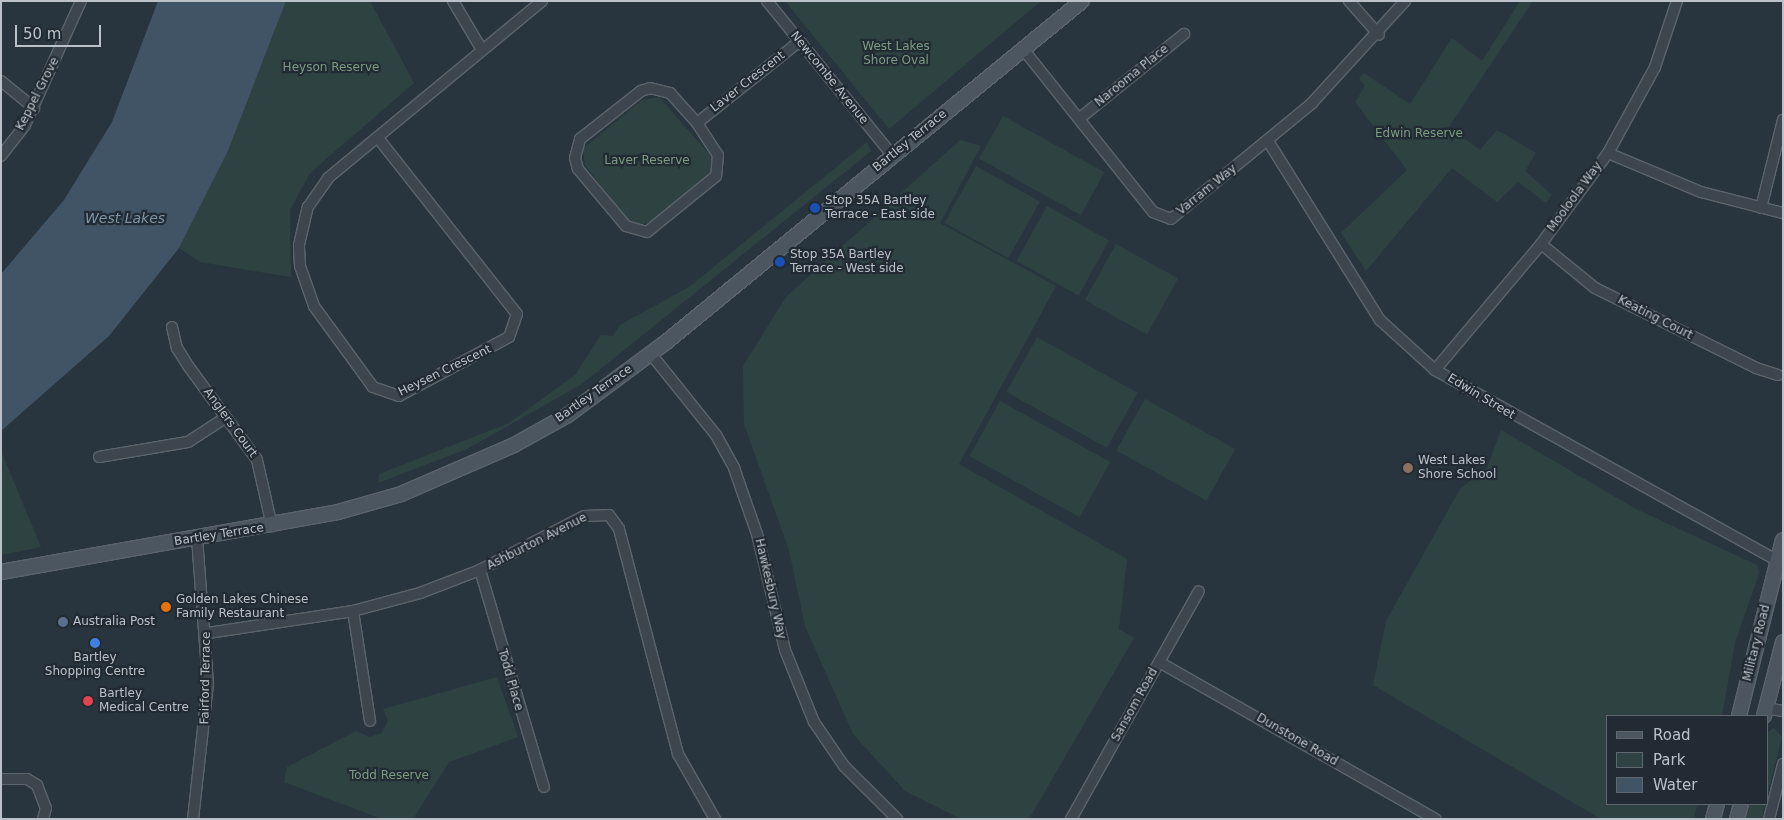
<!DOCTYPE html>
<html>
<head>
<meta charset="utf-8">
<style>
  body { margin:0 }
  #map { position:relative; width:1784px; height:820px; overflow:hidden; background:#29353e; font-family:"DejaVu Sans",sans-serif }
  div>[style] { position:absolute }
  .green>* { inset:0; background:#2e4341; transform-origin:0 0 }
  .water>* { inset:0; background:#415465 }
  .roads { filter:drop-shadow(1px 0 #5b646c) drop-shadow(-1px 0 #5b646c) drop-shadow(0 1px #5b646c) drop-shadow(0 -1px #5b646c) }
  .street>* { height:10px; margin:-5px; padding:0 5px; transform-origin:5px; border-radius:5px; background:#3d464e }
  .secondary>* { height:14px; margin:-7px; padding:0 7px; transform-origin:7px; border-radius:7px; background:#4c5661 }
  .dots>* { width:14px; height:14px; translate:-50% -50%; box-sizing:border-box; border:2px solid #222b34; border-radius:50% }
  span { translate:-50% -50%; white-space:nowrap; text-align:center; line-height:1.15; -webkit-text-stroke:4.5px #222b34; paint-order:stroke }
  .park-label { font-size:12px; color:#7b9c7f }
  .street-label { font-size:12px; color:#bac1c9 }
  .poi-label { font-size:12px; color:#bac1c9 }
  .left { translate:0 -50%; text-align:left }
  .water-label { font-size:14px; color:#7e95a8; font-style:italic }
  .frame { position:absolute; inset:0; border:2px solid #bac1c9; pointer-events:none }
  .legend { position:absolute; left:1606px; top:715px; width:162px; height:90px; box-sizing:border-box; background:#222b34; border:1px solid #5f6770; margin:0; padding:6px 9px; list-style:none; font-size:15px; color:#bac1c9 }
  .legend li { display:flex; align-items:center; gap:10px; height:25px }
  .legend b { width:25px; border:1px solid #5f6770 }
  .scale { position:absolute; left:15px; top:25px; width:86px; height:22px; box-sizing:border-box; border:2px solid #bac1c9; border-top:0; padding-left:6px; font-size:15px; line-height:18px; white-space:nowrap; color:#bac1c9; -webkit-text-stroke:4px #222b34; paint-order:stroke }
</style>
</head>
<body>
<div id="map">
  <div class="green">
    <div style="clip-path:polygon(286px 1px,370px 1px,414px 83px,310px 173px,290px 210px,291px 277px,200px 262px,179px 248px,228px 151px)"></div>
    <div style="clip-path:polygon(785px 1px,1041px 1px,889px 129px)"></div>
    <div style="clip-path:polygon(1520px 1px,1533px 1px,1449px 127px,1480px 150px,1497px 130px,1536px 153px,1525px 171px,1552px 195px,1546px 203px,1518px 182px,1497px 202px,1452px 168px,1366px 271px,1341px 233px,1407px 170px,1355px 102px,1365px 86px,1359px 78px,1364px 73px,1410px 104px,1452px 38px,1482px 61px)"></div>
    <div style="clip-path:polygon(659px 97px,710px 155px,712px 167px,708px 178px,651px 222px,639px 225px,627px 219px,585px 165px,583px 149px,642px 100px)"></div>
    <div style="left:1003px;top:116px;width:116px;height:49px;rotate:29deg"></div>
    <div style="clip-path:polygon(960px 140px,981px 146px,940px 223px,1056px 286px,959px 464px,1127px 559px,1119px 629px,1134px 638px,1029px 819px,961px 819px,905px 791px,853px 734px,805px 626px,789px 550px,744px 424px,743px 366px,786px 297px)"></div>
    <div style="clip-path:polygon(867px 142px,871px 151px,582px 384px,467px 449px,378px 483px,379px 474px,509px 423px,575px 375px,601px 335px,613px 336px,620px 325px,689px 287px)"></div>
    <div style="left:976px;top:166px;width:73px;height:65px;rotate:29deg"></div>
    <div style="left:1047px;top:206px;width:71px;height:63px;rotate:29deg"></div>
    <div style="left:1116px;top:244px;width:71px;height:64px;rotate:29deg"></div>
    <div style="left:1037px;top:337px;width:115px;height:63px;rotate:29deg"></div>
    <div style="left:1145px;top:399px;width:103px;height:59px;rotate:29deg"></div>
    <div style="left:1000px;top:401px;width:126px;height:63px;rotate:29deg"></div>
    <div style="clip-path:polygon(1501px 430px,1636px 509px,1757px 565px,1759px 573px,1735px 643px,1722px 716px,1608px 716px,1608px 804px,1697px 804px,1694px 819px,1601px 819px,1373px 685px,1386px 621px,1460px 489px,1487px 468px)"></div>
    <div style="clip-path:polygon(1px 451px,41px 547px,1px 555px)"></div>
    <div style="clip-path:polygon(497px 677px,518px 737px,449px 762px,413px 819px,382px 819px,284px 782px,287px 767px,356px 731px,370px 737px,382px 733px,388px 721px,383px 709px)"></div>
    <div style="clip-path:polygon(1774px 728px,1782px 737px,1768px 792px,1768px 732px)"></div>
    <div style="clip-path:polygon(1749px 804px,1765px 804px,1761px 819px,1746px 819px)"></div>
  </div>
  <div class="water">
    <div style="clip-path:polygon(158px 1px,286px 1px,228px 151px,179px 248px,109px 336px,1px 431px,1px 274px,64px 200px,112px 122px)"></div>
  </div>
  <div class="roads">
    <div class="street">
      <div style="left:453px;top:1px;width:57px;rotate:59.4deg"></div>
      <div style="left:767px;top:1px;width:198px;rotate:50.9deg"></div>
      <div style="left:1349px;top:1px;width:45px;rotate:48.6deg"></div>
      <div style="left:1023px;top:49px;width:208px;rotate:51.4deg"></div>
      <div style="left:1153px;top:212px;width:19px;rotate:21deg"></div>
      <div style="left:1171px;top:219px;width:183px;rotate:-39.4deg"></div>
      <div style="left:1312px;top:103px;width:138px;rotate:-47.6deg"></div>
      <div style="left:1px;top:81px;width:43px;rotate:39.3deg"></div>
      <div style="left:1080px;top:118px;width:134px;rotate:-38.9deg"></div>
      <div style="left:697px;top:123px;width:38px;rotate:57deg"></div>
      <div style="left:718px;top:155px;width:21px;rotate:95deg"></div>
      <div style="left:716px;top:176px;width:89px;rotate:140.9deg"></div>
      <div style="left:647px;top:232px;width:22px;rotate:-164deg"></div>
      <div style="left:626px;top:226px;width:75px;rotate:-130.1deg"></div>
      <div style="left:578px;top:169px;width:11px;rotate:-105deg"></div>
      <div style="left:575px;top:158px;width:20px;rotate:-75deg"></div>
      <div style="left:580px;top:139px;width:78px;rotate:-38.2deg"></div>
      <div style="left:641px;top:91px;width:9px;rotate:-18deg"></div>
      <div style="left:650px;top:88px;width:21px;rotate:14deg"></div>
      <div style="left:670px;top:93px;width:40px;rotate:48deg"></div>
      <div style="left:697px;top:123px;width:130px;rotate:-38.5deg"></div>
      <div style="left:378px;top:138px;width:224px;rotate:51.7deg"></div>
      <div style="left:517px;top:314px;width:24px;rotate:109deg"></div>
      <div style="left:509px;top:337px;width:125px;rotate:151.8deg"></div>
      <div style="left:399px;top:396px;width:28px;rotate:-161deg"></div>
      <div style="left:373px;top:387px;width:100px;rotate:-126.1deg"></div>
      <div style="left:314px;top:306px;width:42px;rotate:-109.3deg"></div>
      <div style="left:300px;top:266px;width:21px;rotate:-93deg"></div>
      <div style="left:299px;top:245px;width:39px;rotate:-77deg"></div>
      <div style="left:308px;top:207px;width:35px;rotate:-55deg"></div>
      <div style="left:328px;top:178px;width:278px;rotate:-39.6deg"></div>
      <div style="left:1268px;top:141px;width:211px;rotate:58deg"></div>
      <div style="left:1380px;top:320px;width:74px;rotate:42.3deg"></div>
      <div style="left:1435px;top:370px;width:393px;rotate:29.1deg"></div>
      <div style="left:1608px;top:153px;width:101px;rotate:22.8deg"></div>
      <div style="left:1701px;top:192px;width:85px;rotate:14.4deg"></div>
      <div style="left:1px;top:156px;width:39px;rotate:-52deg"></div>
      <div style="left:25px;top:125px;width:136px;rotate:-65.7deg"></div>
      <div style="left:1761px;top:208px;width:91px;rotate:-76deg"></div>
      <div style="left:1541px;top:244px;width:70px;rotate:39.2deg"></div>
      <div style="left:1595px;top:288px;width:180px;rotate:26.4deg"></div>
      <div style="left:1756px;top:368px;width:23px;rotate:18deg"></div>
      <div style="left:172px;top:327px;width:22px;rotate:77deg"></div>
      <div style="left:177px;top:348px;width:22px;rotate:58deg"></div>
      <div style="left:189px;top:367px;width:115px;rotate:53.8deg"></div>
      <div style="left:257px;top:460px;width:68px;rotate:77.2deg"></div>
      <div style="left:651px;top:354px;width:104px;rotate:51.3deg"></div>
      <div style="left:716px;top:435px;width:38px;rotate:61deg"></div>
      <div style="left:734px;top:468px;width:70px;rotate:70.8deg"></div>
      <div style="left:757px;top:534px;width:119px;rotate:76.4deg"></div>
      <div style="left:785px;top:650px;width:78px;rotate:68.1deg"></div>
      <div style="left:814px;top:722px;width:53px;rotate:55.7deg"></div>
      <div style="left:844px;top:766px;width:75px;rotate:45deg"></div>
      <div style="left:1435px;top:370px;width:165px;rotate:-49.9deg"></div>
      <div style="left:1541px;top:244px;width:113px;rotate:-53.6deg"></div>
      <div style="left:1608px;top:153px;width:98px;rotate:-61.3deg"></div>
      <div style="left:1655px;top:67px;width:70px;rotate:-71.6deg"></div>
      <div style="left:99px;top:457px;width:90px;rotate:-9.6deg"></div>
      <div style="left:188px;top:442px;width:44px;rotate:-33deg"></div>
      <div style="left:480px;top:570px;width:226px;rotate:73.6deg"></div>
      <div style="left:353px;top:611px;width:111px;rotate:81.2deg"></div>
      <div style="left:208px;top:633px;width:147px;rotate:-8.6deg"></div>
      <div style="left:353px;top:611px;width:69px;rotate:-15deg"></div>
      <div style="left:420px;top:593px;width:64px;rotate:-21deg"></div>
      <div style="left:480px;top:570px;width:117px;rotate:-27.4deg"></div>
      <div style="left:584px;top:516px;width:25px;rotate:-2deg"></div>
      <div style="left:609px;top:515px;width:17px;rotate:54deg"></div>
      <div style="left:619px;top:529px;width:233px;rotate:75.3deg"></div>
      <div style="left:678px;top:754px;width:75px;rotate:60.4deg"></div>
      <div style="left:1159px;top:662px;width:318px;rotate:29.6deg"></div>
      <div style="left:1766px;top:708px;width:17px;rotate:10deg"></div>
      <div style="left:1px;top:779px;width:26px"></div>
      <div style="left:27px;top:779px;width:12px;rotate:31deg"></div>
      <div style="left:37px;top:785px;width:25px;rotate:69deg"></div>
      <div style="left:46px;top:808px;width:11px;rotate:105deg"></div>
      <div style="left:193px;top:819px;width:136px;rotate:-83.7deg"></div>
      <div style="left:208px;top:684px;width:147px;rotate:-94.3deg"></div>
      <div style="left:1071px;top:819px;width:261px;rotate:-60.7deg"></div>
      <div style="left:1769px;top:819px;width:57px;rotate:-75.7deg"></div>
    </div>
    <div class="secondary">
      <div style="left:1px;top:572px;width:342px;rotate:-10.1deg"></div>
      <div style="left:338px;top:512px;width:66px;rotate:-15.9deg"></div>
      <div style="left:401px;top:494px;width:123px;rotate:-23.4deg"></div>
      <div style="left:514px;top:445px;width:62px;rotate:-29.1deg"></div>
      <div style="left:568px;top:415px;width:121px;rotate:-36.6deg"></div>
      <div style="left:665px;top:343px;width:539px;rotate:-39.36deg"></div>
      <div style="left:1739px;top:716px;width:181px;rotate:-76deg"></div>
      <div style="left:1764px;top:716px;width:76px;rotate:-75.6deg"></div>
      <div style="left:1713px;top:819px;width:16px;rotate:-75deg"></div>
      <div style="left:1737px;top:819px;width:16px;rotate:-75deg"></div>
    </div>
  </div>
  <div class="dots">
    <div style="left:815px;top:208px;background:#1a4fb4"></div>
    <div style="left:780px;top:262px;background:#1a4fb4"></div>
    <div style="left:1408px;top:468px;background:#8d6e63"></div>
    <div style="left:166px;top:607px;background:#e8710a"></div>
    <div style="left:63px;top:622px;background:#5c6f8a"></div>
    <div style="left:95px;top:643px;background:#3f7fe0"></div>
    <div style="left:88px;top:701px;background:#e0444e"></div>
  </div>
  <div class="park-label">
    <span style="left:896px;top:54px">West Lakes<br>Shore Oval</span>
    <span style="left:331px;top:68px">Heyson Reserve</span>
    <span style="left:1419px;top:134px">Edwin Reserve</span>
    <span style="left:647px;top:161px">Laver Reserve</span>
    <span style="left:389px;top:776px">Todd Reserve</span>
  </div>
  <div class="street-label">
    <span style="left:1132px;top:76px;rotate:-39deg">Narooma Place</span>
    <span style="left:829px;top:78px;rotate:51deg">Newcombe Avenue</span>
    <span style="left:748px;top:82px;rotate:-38deg">Laver Crescent</span>
    <span style="left:38px;top:94px;rotate:-63deg">Keppel Grove</span>
    <span style="left:910px;top:141px;rotate:-39deg">Bartley Terrace</span>
    <span style="left:1207px;top:190px;rotate:-39deg">Varram Way</span>
    <span style="left:1575px;top:197px;rotate:-54deg">Mooloola Way</span>
    <span style="left:1655px;top:318px;rotate:27deg">Keating Court</span>
    <span style="left:445px;top:371px;rotate:-26deg">Heysen Crescent</span>
    <span style="left:594px;top:394px;rotate:-35deg">Bartley Terrace</span>
    <span style="left:1481px;top:397px;rotate:31deg">Edwin Street</span>
    <span style="left:230px;top:423px;rotate:54deg">Anglers Court</span>
    <span style="left:219px;top:535px;rotate:-9deg">Bartley Terrace</span>
    <span style="left:537px;top:542px;rotate:-27deg">Ashburton Avenue</span>
    <span style="left:770px;top:589px;rotate:77deg">Hawkesbury Way</span>
    <span style="left:1757px;top:643px;rotate:-76deg">Military Road</span>
    <span style="left:206px;top:678px;rotate:-89deg">Fairford Terrace</span>
    <span style="left:510px;top:680px;rotate:74deg">Todd Place</span>
    <span style="left:1135px;top:705px;rotate:-61deg">Sansom Road</span>
    <span style="left:1297px;top:740px;rotate:30deg">Dunstone Road</span>
  </div>
  <div class="poi-label">
    <span class="left" style="left:825px;top:208px">Stop 35A Bartley<br>Terrace - East side</span>
    <span class="left" style="left:790px;top:262px">Stop 35A Bartley<br>Terrace - West side</span>
    <span class="left" style="left:1418px;top:468px">West Lakes<br>Shore School</span>
    <span class="left" style="left:176px;top:607px">Golden Lakes Chinese<br>Family Restaurant</span>
    <span class="left" style="left:73px;top:622px">Australia Post</span>
    <span style="left:95px;top:665px">Bartley<br>Shopping Centre</span>
    <span class="left" style="left:99px;top:701px">Bartley<br>Medical Centre</span>
  </div>
  <div class="water-label">
    <span style="left:125px;top:218px">West Lakes</span>
  </div>
  <div class="frame"></div>
  <ul class="legend">
  <li><b style="height:6px;background:#4c5661"></b>Road</li>
  <li><b style="height:14px;background:#2e4341"></b>Park</li>
  <li><b style="height:14px;background:#415465"></b>Water</li>
  </ul>
  <div class="scale">50 m</div>
</div>
</body>
</html>
